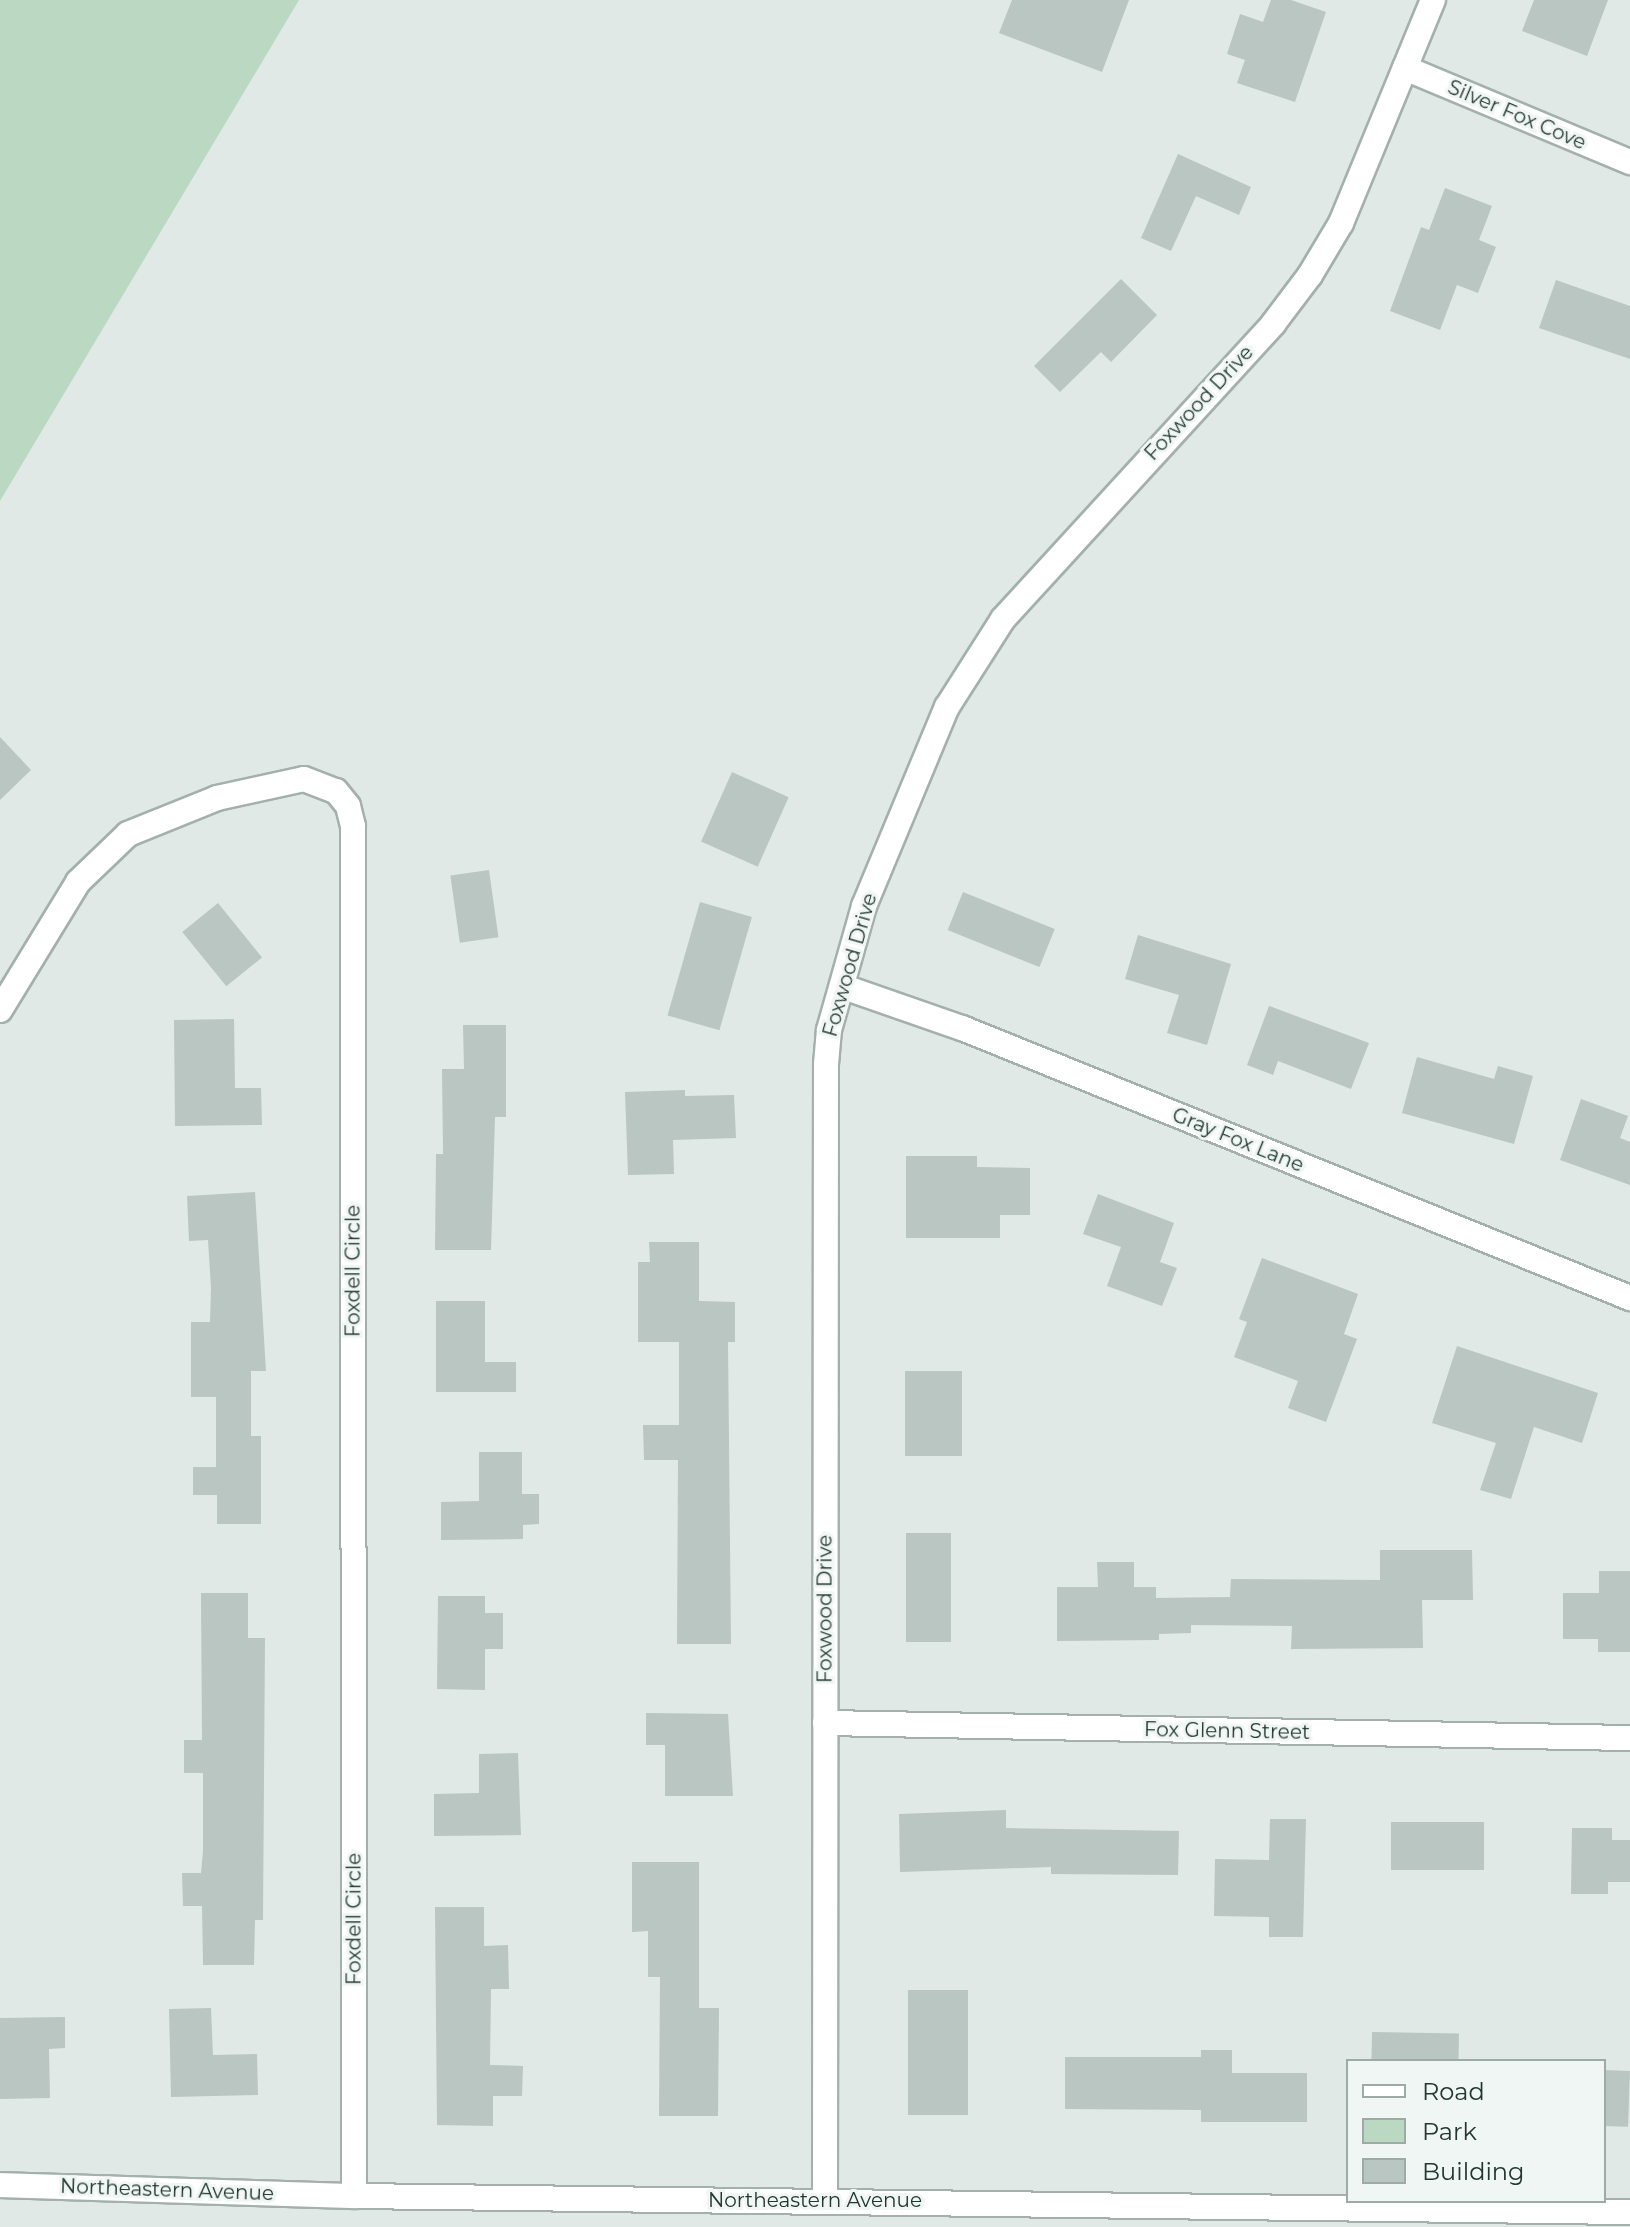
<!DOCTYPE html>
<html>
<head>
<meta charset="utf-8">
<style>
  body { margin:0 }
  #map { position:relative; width:1630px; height:2227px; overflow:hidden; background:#e0e9e5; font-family:Montserrat,sans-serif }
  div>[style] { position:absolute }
  .green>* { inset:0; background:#bbd8c3 }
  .building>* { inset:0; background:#b9c6c1; transform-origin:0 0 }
  .roads { filter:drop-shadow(2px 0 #a4b0ab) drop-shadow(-2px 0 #a4b0ab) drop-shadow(0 2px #a4b0ab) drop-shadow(0 -2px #a4b0ab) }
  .street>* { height:24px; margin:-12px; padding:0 12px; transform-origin:12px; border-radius:12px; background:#fff }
  .secondary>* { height:24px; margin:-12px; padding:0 12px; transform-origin:12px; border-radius:12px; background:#fff }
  span { translate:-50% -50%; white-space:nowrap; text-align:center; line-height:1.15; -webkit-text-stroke:6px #f0f6f3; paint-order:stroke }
  .street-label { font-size:20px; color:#233731 }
  .legend { position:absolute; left:1346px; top:2059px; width:260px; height:144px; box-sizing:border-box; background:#f0f6f3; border:2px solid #9eaaa5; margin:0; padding:10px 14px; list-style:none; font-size:24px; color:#233731 }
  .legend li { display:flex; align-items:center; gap:16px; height:40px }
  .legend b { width:40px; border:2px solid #9eaaa5 }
</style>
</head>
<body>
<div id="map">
  <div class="green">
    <div style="clip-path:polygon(0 0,299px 0,0 501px)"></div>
  </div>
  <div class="building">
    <div style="clip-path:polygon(1012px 0,1129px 0,1102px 72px,999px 33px)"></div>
    <div style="clip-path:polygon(1271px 0,1291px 0,1326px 12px,1295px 102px,1237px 83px,1245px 60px,1227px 54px,1240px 14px,1263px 22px)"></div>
    <div style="clip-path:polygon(1534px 0,1608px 0,1587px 56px,1522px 31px)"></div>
    <div style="clip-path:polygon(1178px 154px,1251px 187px,1239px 215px,1196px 196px,1171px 251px,1141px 238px)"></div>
    <div style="clip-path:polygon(1445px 188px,1492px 206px,1479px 240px,1496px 247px,1478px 293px,1457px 285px,1440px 330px,1390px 311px,1421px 227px,1429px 230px)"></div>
    <div style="clip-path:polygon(1121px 279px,1157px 315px,1111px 362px,1101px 352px,1060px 392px,1034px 366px)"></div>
    <div style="clip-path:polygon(1556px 280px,1630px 306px,1630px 359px,1539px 328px)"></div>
    <div style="clip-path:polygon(0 737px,31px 770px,0 800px)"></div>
    <div style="left:732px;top:772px;width:62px;height:76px;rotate:24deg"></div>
    <div style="left:489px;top:870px;width:68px;height:39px;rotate:82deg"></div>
    <div style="left:963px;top:892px;width:99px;height:41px;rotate:22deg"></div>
    <div style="left:700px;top:902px;width:54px;height:118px;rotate:16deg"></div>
    <div style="left:218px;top:903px;width:70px;height:46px;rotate:51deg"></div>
    <div style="clip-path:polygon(1138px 935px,1231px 964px,1207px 1045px,1167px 1033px,1179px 995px,1125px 979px)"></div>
    <div style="clip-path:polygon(1269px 1006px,1369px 1043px,1351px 1089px,1278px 1061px,1273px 1075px,1247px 1065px)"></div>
    <div style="clip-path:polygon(234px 1019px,235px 1088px,261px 1088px,262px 1125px,175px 1126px,174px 1020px)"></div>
    <div style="clip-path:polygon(463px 1025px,506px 1025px,506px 1117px,495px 1117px,491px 1250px,435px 1250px,436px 1154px,443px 1154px,442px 1069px,464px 1069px)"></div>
    <div style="clip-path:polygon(1417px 1057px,1494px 1079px,1498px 1066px,1533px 1076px,1514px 1144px,1402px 1113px)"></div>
    <div style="clip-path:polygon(685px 1090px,685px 1096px,734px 1095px,736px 1138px,673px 1140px,674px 1174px,628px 1175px,625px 1092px)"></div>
    <div style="clip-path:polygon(1581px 1099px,1628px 1116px,1620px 1138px,1630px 1142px,1630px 1185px,1560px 1160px)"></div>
    <div style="clip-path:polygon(906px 1156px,977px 1156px,977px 1167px,1030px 1168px,1030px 1215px,1000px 1215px,1000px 1238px,906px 1238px)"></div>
    <div style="clip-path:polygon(255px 1192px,266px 1371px,251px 1371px,251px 1436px,261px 1436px,261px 1524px,217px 1524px,217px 1495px,193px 1495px,193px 1467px,216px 1467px,216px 1397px,191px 1397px,191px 1322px,210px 1322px,211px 1288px,208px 1240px,189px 1241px,187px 1196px)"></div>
    <div style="clip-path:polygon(1098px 1194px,1174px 1223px,1160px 1262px,1177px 1268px,1162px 1306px,1107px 1286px,1121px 1247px,1083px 1234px)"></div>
    <div style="clip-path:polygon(649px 1242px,699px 1242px,699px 1301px,735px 1302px,735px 1342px,728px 1342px,731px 1644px,677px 1644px,678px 1460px,644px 1460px,643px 1425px,679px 1425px,679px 1342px,638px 1342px,638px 1262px,650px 1262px)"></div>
    <div style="clip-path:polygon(1262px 1258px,1358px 1294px,1344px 1334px,1357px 1339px,1326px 1422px,1288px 1408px,1298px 1381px,1234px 1357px,1247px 1322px,1239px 1319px)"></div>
    <div style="clip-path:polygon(436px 1301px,485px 1301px,485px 1362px,516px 1362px,516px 1392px,436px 1392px)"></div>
    <div style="clip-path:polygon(1457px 1346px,1598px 1393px,1582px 1443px,1534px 1427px,1511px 1499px,1480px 1490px,1496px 1443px,1432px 1423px)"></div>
    <div style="left:905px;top:1371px;width:57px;height:85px"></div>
    <div style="clip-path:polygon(479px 1452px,522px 1452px,522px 1494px,539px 1494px,539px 1524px,523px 1525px,523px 1539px,441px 1540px,441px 1502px,479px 1501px)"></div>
    <div style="left:906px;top:1533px;width:45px;height:109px"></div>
    <div style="clip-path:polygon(1380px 1550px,1472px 1550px,1473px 1600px,1422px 1600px,1423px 1648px,1291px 1649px,1292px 1626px,1191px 1625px,1191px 1633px,1159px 1634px,1159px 1640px,1057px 1641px,1057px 1587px,1098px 1587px,1097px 1562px,1134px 1562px,1134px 1587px,1156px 1587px,1156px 1598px,1230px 1597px,1231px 1579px,1380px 1580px)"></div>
    <div style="clip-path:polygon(1599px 1571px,1630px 1571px,1630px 1652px,1598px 1652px,1598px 1639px,1563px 1639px,1563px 1593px,1599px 1593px)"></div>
    <div style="clip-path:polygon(201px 1593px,248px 1593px,248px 1638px,265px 1638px,263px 1920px,255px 1920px,254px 1965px,203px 1965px,202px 1906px,183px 1906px,182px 1873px,201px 1873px,203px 1851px,203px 1773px,184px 1773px,184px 1740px,202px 1740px)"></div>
    <div style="clip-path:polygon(438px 1596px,485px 1596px,485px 1613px,503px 1613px,503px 1649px,485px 1649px,485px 1690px,437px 1689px)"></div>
    <div style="clip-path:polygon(646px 1713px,728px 1714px,733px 1796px,665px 1796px,665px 1745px,646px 1745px)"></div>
    <div style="clip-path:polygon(518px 1753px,521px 1835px,434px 1836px,434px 1794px,479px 1793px,479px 1754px)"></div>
    <div style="clip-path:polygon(1006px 1810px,1006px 1828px,1179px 1831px,1178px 1875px,1051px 1874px,1051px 1867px,900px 1872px,899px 1814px)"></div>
    <div style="clip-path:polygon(1270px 1819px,1306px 1819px,1303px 1937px,1269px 1937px,1269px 1917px,1214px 1916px,1215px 1859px,1269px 1860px)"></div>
    <div style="left:1391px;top:1822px;width:93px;height:48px"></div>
    <div style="clip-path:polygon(1572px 1828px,1612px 1828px,1612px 1840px,1630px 1840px,1630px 1882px,1608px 1882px,1608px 1894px,1571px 1894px)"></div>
    <div style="clip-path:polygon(632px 1862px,699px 1862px,699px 2008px,719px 2008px,718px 2116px,659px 2116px,660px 1977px,648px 1977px,648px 1931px,632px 1932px)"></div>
    <div style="clip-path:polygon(435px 1907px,484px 1907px,484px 1946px,508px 1945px,509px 1989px,491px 1989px,490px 2065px,523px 2066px,522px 2096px,493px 2096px,493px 2126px,437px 2125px)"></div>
    <div style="left:908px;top:1990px;width:60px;height:125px"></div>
    <div style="clip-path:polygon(211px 2008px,213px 2055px,257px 2054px,258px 2095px,171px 2097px,169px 2009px)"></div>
    <div style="clip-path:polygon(65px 2017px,65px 2048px,49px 2049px,50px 2098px,0 2099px,0 2018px)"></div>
    <div style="left:1372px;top:2032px;width:87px;height:29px;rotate:1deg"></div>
    <div style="clip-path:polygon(1201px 2050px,1232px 2050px,1232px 2073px,1307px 2073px,1307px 2122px,1201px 2122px,1201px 2110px,1065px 2109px,1065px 2057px,1201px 2057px)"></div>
    <div style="left:1604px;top:2070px;width:26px;height:56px;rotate:2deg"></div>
  </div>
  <div class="roads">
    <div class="street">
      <div style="left:1405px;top:68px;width:244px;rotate:22.7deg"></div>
      <div style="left:844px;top:987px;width:125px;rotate:19.2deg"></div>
      <div style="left:962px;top:1028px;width:721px;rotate:22.01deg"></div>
      <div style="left:0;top:1010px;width:150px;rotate:-58.6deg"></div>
      <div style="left:78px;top:882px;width:69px;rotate:-43.8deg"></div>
      <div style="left:128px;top:834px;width:96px;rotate:-22deg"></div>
      <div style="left:217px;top:798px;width:89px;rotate:-12.3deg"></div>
      <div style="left:304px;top:779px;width:34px;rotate:21deg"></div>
      <div style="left:336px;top:791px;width:19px;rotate:51deg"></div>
      <div style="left:348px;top:806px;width:21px;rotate:76deg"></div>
      <div style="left:353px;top:826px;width:1370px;rotate:89.96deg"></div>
      <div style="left:825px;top:1723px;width:805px;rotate:1.07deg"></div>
      <div style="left:825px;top:2200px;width:1136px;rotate:-89.95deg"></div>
      <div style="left:826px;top:1064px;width:34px;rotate:-85deg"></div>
      <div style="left:829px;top:1030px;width:129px;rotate:-74.2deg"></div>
      <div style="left:864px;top:906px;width:216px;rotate:-67.4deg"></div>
      <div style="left:947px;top:707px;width:104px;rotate:-57.5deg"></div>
      <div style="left:1003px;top:619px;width:400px;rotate:-47.5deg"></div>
      <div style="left:1273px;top:324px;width:61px;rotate:-52.9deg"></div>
      <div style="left:1310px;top:275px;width:61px;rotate:-59.2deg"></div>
      <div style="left:1341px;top:223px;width:241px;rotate:-67.6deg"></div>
    </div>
    <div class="secondary">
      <div style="left:0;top:2185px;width:354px;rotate:1.8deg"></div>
      <div style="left:354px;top:2196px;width:1276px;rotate:0.72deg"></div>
    </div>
  </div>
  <div class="street-label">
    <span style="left:1517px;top:115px;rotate:23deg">Silver Fox Cove</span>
    <span style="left:1199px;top:403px;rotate:-47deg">Foxwood Drive</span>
    <span style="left:850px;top:965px;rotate:-74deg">Foxwood Drive</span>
    <span style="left:1238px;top:1140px;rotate:22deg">Gray Fox Lane</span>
    <span style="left:353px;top:1271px;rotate:-90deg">Foxdell Circle</span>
    <span style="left:825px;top:1609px;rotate:-90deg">Foxwood Drive</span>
    <span style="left:1227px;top:1731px;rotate:1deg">Fox Glenn Street</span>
    <span style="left:354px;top:1919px;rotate:-90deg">Foxdell Circle</span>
    <span style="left:167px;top:2190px;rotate:2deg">Northeastern Avenue</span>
    <span style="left:815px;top:2200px">Northeastern Avenue</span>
  </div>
  <ul class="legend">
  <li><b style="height:10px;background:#fff"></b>Road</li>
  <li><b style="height:22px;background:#bbd8c3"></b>Park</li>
  <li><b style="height:22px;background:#b9c6c1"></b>Building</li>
  </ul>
</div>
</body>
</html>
